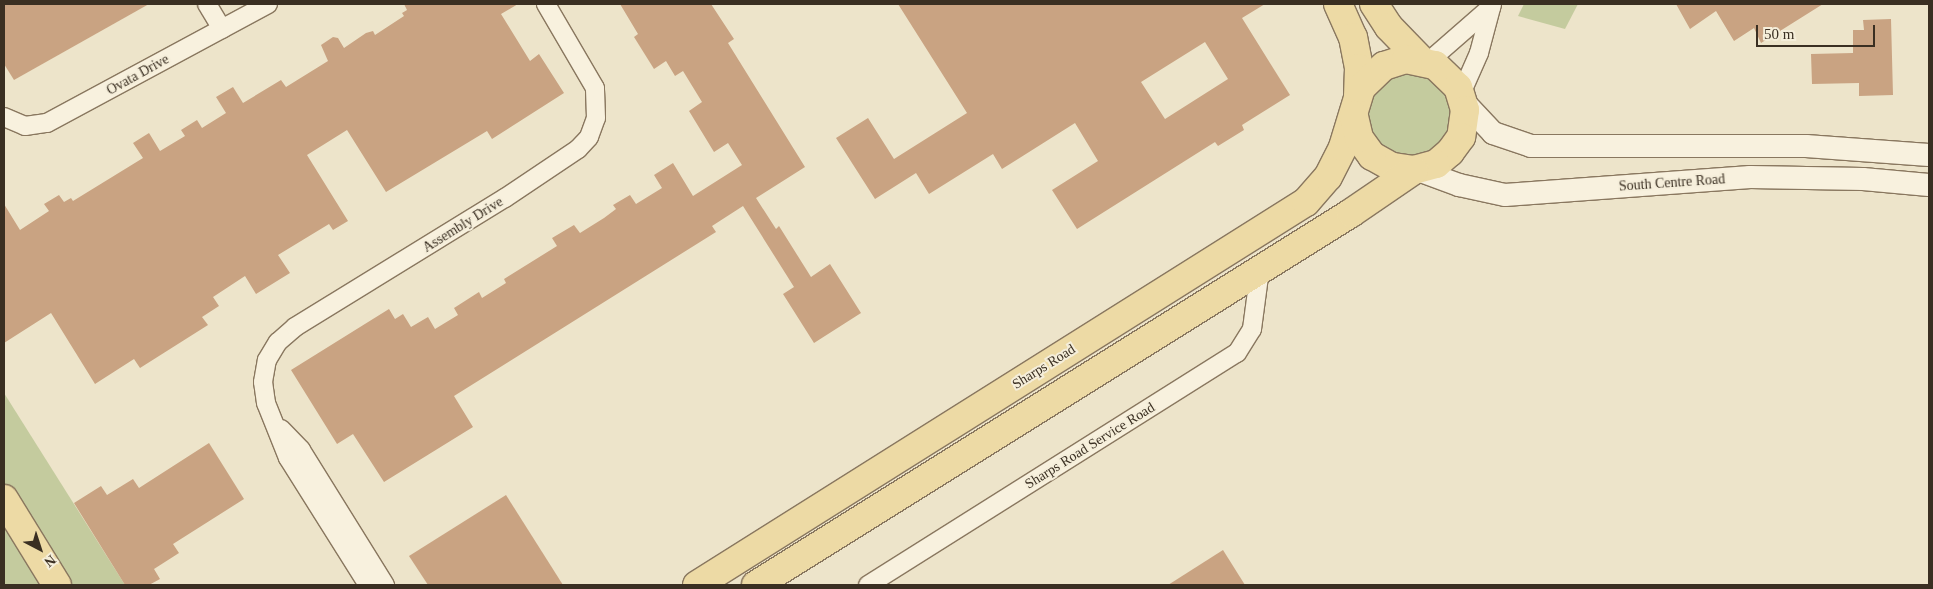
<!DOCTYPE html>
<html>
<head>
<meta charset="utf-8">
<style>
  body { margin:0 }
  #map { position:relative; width:1933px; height:589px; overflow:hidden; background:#ede4ca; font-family:"Times New Roman",serif }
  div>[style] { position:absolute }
  .green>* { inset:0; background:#c4cb9e }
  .round { border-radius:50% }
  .building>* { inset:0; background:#c9a382 }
  .roads { filter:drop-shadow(1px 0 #89775f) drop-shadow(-1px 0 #89775f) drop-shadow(0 1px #89775f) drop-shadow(0 -1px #89775f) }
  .minor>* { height:18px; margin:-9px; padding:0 9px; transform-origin:9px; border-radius:9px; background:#f8f1de }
  .tertiary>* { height:22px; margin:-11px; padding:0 11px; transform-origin:11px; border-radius:11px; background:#f8f1de }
  .primary>* { height:28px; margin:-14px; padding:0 14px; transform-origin:14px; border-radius:14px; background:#eddaa5 }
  span { translate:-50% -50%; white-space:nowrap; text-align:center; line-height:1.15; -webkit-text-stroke:4px #f5eeda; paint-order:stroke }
  .street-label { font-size:14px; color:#3a2f22 }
  .frame { position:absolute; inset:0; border:5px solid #3a2f22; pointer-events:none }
  .north { position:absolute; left:15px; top:524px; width:50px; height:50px; -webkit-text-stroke:4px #f5eeda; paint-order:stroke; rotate:140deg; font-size:14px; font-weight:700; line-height:20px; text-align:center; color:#3a2f22 }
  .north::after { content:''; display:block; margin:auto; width:18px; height:22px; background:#3a2f22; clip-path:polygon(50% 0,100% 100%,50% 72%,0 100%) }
  .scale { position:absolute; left:1756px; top:25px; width:119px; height:22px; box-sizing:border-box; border:2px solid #3a2f22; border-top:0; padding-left:6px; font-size:15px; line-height:18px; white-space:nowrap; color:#3a2f22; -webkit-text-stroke:4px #f5eeda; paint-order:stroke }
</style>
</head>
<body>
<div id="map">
  <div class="green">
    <div style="clip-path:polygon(1524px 4px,1578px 4px,1565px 29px,1518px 16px)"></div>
    <div class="round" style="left:1366px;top:71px;width:86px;height:86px"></div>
    <div style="clip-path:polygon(4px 393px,125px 585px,4px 585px)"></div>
  </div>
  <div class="building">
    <div style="clip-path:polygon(4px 4px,149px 4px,14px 80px,4px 64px)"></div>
    <div style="clip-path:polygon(404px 4px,518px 4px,501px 14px,530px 61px,539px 54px,564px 93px,492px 139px,487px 131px,386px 192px,347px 130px,307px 155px,348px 221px,333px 230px,329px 224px,278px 255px,290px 273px,256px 294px,245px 276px,213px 297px,219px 306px,202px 317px,208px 325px,140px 368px,134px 359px,95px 384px,51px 313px,4px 343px,4px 204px,20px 230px,49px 211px,44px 204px,59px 195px,64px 202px,71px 198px,73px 201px,143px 158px,133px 143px,149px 133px,160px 151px,185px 136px,181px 130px,197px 120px,202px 128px,226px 113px,216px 97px,233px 87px,243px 103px,281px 80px,286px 87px,328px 61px,321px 45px,333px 37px,338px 38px,344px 48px,366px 33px,373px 31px,375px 35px,404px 16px,402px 13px,407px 10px)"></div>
    <div style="clip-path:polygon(620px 4px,711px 4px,734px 39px,728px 43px,805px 167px,756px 198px,776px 229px,779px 226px,811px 277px,830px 264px,861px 313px,814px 343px,783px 294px,794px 287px,743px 206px,712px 226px,716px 232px,454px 396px,473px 427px,384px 482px,353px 434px,337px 444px,291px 370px,389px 309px,395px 319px,403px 314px,411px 327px,428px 317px,435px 329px,458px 315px,454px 308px,479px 292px,482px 298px,506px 283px,504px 279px,557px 246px,552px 238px,574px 225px,580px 233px,604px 218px,616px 209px,613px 205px,630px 195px,636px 204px,662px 188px,654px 175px,673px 163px,693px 196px,742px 165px,728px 143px,714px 152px,689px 111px,702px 102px,683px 71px,675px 76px,666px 61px,654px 69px,634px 37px,638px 34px)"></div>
    <div style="clip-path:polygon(evenodd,898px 4px,1265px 4px,1242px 18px,1290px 95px,1242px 125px,1244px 130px,1218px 146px,1215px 142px,1077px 229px,1052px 190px,1098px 161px,1075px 123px,1002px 169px,993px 154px,929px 194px,916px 173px,875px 199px,836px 138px,868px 118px,894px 159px,967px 113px,898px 4px,1205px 42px,1228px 79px,1165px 119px,1141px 82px,1205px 42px)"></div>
    <div style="clip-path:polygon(1676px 4px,1823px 4px,1761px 43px,1754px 28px,1734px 41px,1716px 11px,1690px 29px)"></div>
    <div style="clip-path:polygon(1891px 19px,1893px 95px,1859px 96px,1859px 83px,1812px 84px,1811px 54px,1853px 53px,1853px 30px,1864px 30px,1863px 20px)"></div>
    <div style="clip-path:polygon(209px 443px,244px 499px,173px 544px,179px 553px,154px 569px,160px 579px,149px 585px,125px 585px,74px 503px,101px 486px,107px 495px,133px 479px,139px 488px)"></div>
    <div style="clip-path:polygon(506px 495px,563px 585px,428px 585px,409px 556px)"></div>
    <div style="clip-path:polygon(1223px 550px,1245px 585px,1168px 585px)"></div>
  </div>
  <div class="roads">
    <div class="minor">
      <div style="left:207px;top:4px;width:29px;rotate:59deg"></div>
      <div style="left:1428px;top:62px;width:84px;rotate:-41.1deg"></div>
      <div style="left:1461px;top:94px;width:45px;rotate:-66.3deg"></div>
      <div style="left:1479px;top:53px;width:51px;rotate:-75.1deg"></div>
      <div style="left:4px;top:117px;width:23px;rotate:23deg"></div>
      <div style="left:25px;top:126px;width:22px;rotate:-8deg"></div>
      <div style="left:47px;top:123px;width:251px;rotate:-28.3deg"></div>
      <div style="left:281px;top:429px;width:29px;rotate:46deg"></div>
      <div style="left:301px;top:450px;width:159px;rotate:58.1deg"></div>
      <div style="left:368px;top:585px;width:150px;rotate:-122.2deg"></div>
      <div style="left:288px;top:458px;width:59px;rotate:-111.8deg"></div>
      <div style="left:266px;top:403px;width:21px;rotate:-98deg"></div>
      <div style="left:263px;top:382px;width:22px;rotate:-80deg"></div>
      <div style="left:267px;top:360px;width:21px;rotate:-59deg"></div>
      <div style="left:278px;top:342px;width:23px;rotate:-41deg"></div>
      <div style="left:295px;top:327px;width:246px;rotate:-31.6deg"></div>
      <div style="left:505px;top:198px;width:88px;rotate:-33.9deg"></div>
      <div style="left:578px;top:149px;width:16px;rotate:-47deg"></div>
      <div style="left:589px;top:137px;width:20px;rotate:-70deg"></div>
      <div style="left:596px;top:118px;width:30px;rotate:-92deg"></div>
      <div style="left:595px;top:88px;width:97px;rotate:-120.3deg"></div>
      <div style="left:868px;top:585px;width:436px;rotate:-32.2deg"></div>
      <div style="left:1237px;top:353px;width:28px;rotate:-58deg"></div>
      <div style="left:1252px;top:329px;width:61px;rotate:-82.4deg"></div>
    </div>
    <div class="tertiary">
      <div style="left:1463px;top:101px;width:44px;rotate:46.8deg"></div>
      <div style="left:1493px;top:133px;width:40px;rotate:18.9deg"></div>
      <div style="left:1531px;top:146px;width:275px"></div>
      <div style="left:1806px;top:146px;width:123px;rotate:4.2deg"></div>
      <div style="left:1418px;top:170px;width:44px;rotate:20.1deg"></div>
      <div style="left:1459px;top:185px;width:47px;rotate:12.3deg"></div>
      <div style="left:1505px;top:195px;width:246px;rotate:-4.2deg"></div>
      <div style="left:1750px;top:177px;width:113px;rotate:1deg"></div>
      <div style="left:1863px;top:179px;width:66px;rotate:5.2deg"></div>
    </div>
    <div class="primary">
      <div style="left:1338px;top:4px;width:36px;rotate:66deg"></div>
      <div style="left:1353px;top:37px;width:32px;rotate:79deg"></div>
      <div style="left:1359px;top:68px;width:27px;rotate:92deg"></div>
      <div style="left:1374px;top:4px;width:27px;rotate:57deg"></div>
      <div style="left:1389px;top:27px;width:47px;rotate:45.9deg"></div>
      <div style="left:4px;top:499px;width:101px;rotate:58.4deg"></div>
      <div style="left:697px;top:585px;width:719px;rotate:-32.17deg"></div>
      <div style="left:1306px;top:202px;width:33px;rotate:-49deg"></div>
      <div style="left:1328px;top:177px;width:34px;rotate:-63deg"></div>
      <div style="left:1343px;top:147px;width:62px;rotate:-73deg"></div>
      <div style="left:1361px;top:88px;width:32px;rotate:-44deg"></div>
      <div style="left:1384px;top:66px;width:23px;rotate:-18deg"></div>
      <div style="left:1406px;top:59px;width:30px;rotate:12deg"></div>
      <div style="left:1435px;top:65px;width:32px;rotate:44deg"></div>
      <div style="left:1458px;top:87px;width:24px;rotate:73deg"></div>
      <div style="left:1465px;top:110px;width:27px;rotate:98deg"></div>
      <div style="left:1461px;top:137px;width:19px;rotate:126deg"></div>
      <div style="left:1450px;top:152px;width:18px;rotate:139deg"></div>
      <div style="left:1436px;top:164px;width:23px;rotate:165deg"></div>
      <div style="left:1414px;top:170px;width:22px;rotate:-172deg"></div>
      <div style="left:1392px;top:167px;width:23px;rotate:-151deg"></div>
      <div style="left:1372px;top:156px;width:22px;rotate:-126deg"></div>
      <div style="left:1359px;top:138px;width:23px;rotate:-103deg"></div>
      <div style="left:756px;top:585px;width:702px;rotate:-32.01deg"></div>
      <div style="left:1351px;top:213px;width:76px;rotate:-34.3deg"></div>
    </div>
  </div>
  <div class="street-label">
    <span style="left:138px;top:75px;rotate:-29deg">Ovata Drive</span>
    <span style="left:1672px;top:183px;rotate:-4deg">South Centre Road</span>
    <span style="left:463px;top:225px;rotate:-32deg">Assembly Drive</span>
    <span style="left:1044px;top:367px;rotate:-32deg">Sharps Road</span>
    <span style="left:1090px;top:446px;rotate:-32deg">Sharps Road Service Road</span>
  </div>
  <div class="frame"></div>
  <div class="north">N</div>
  <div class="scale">50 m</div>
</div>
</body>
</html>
